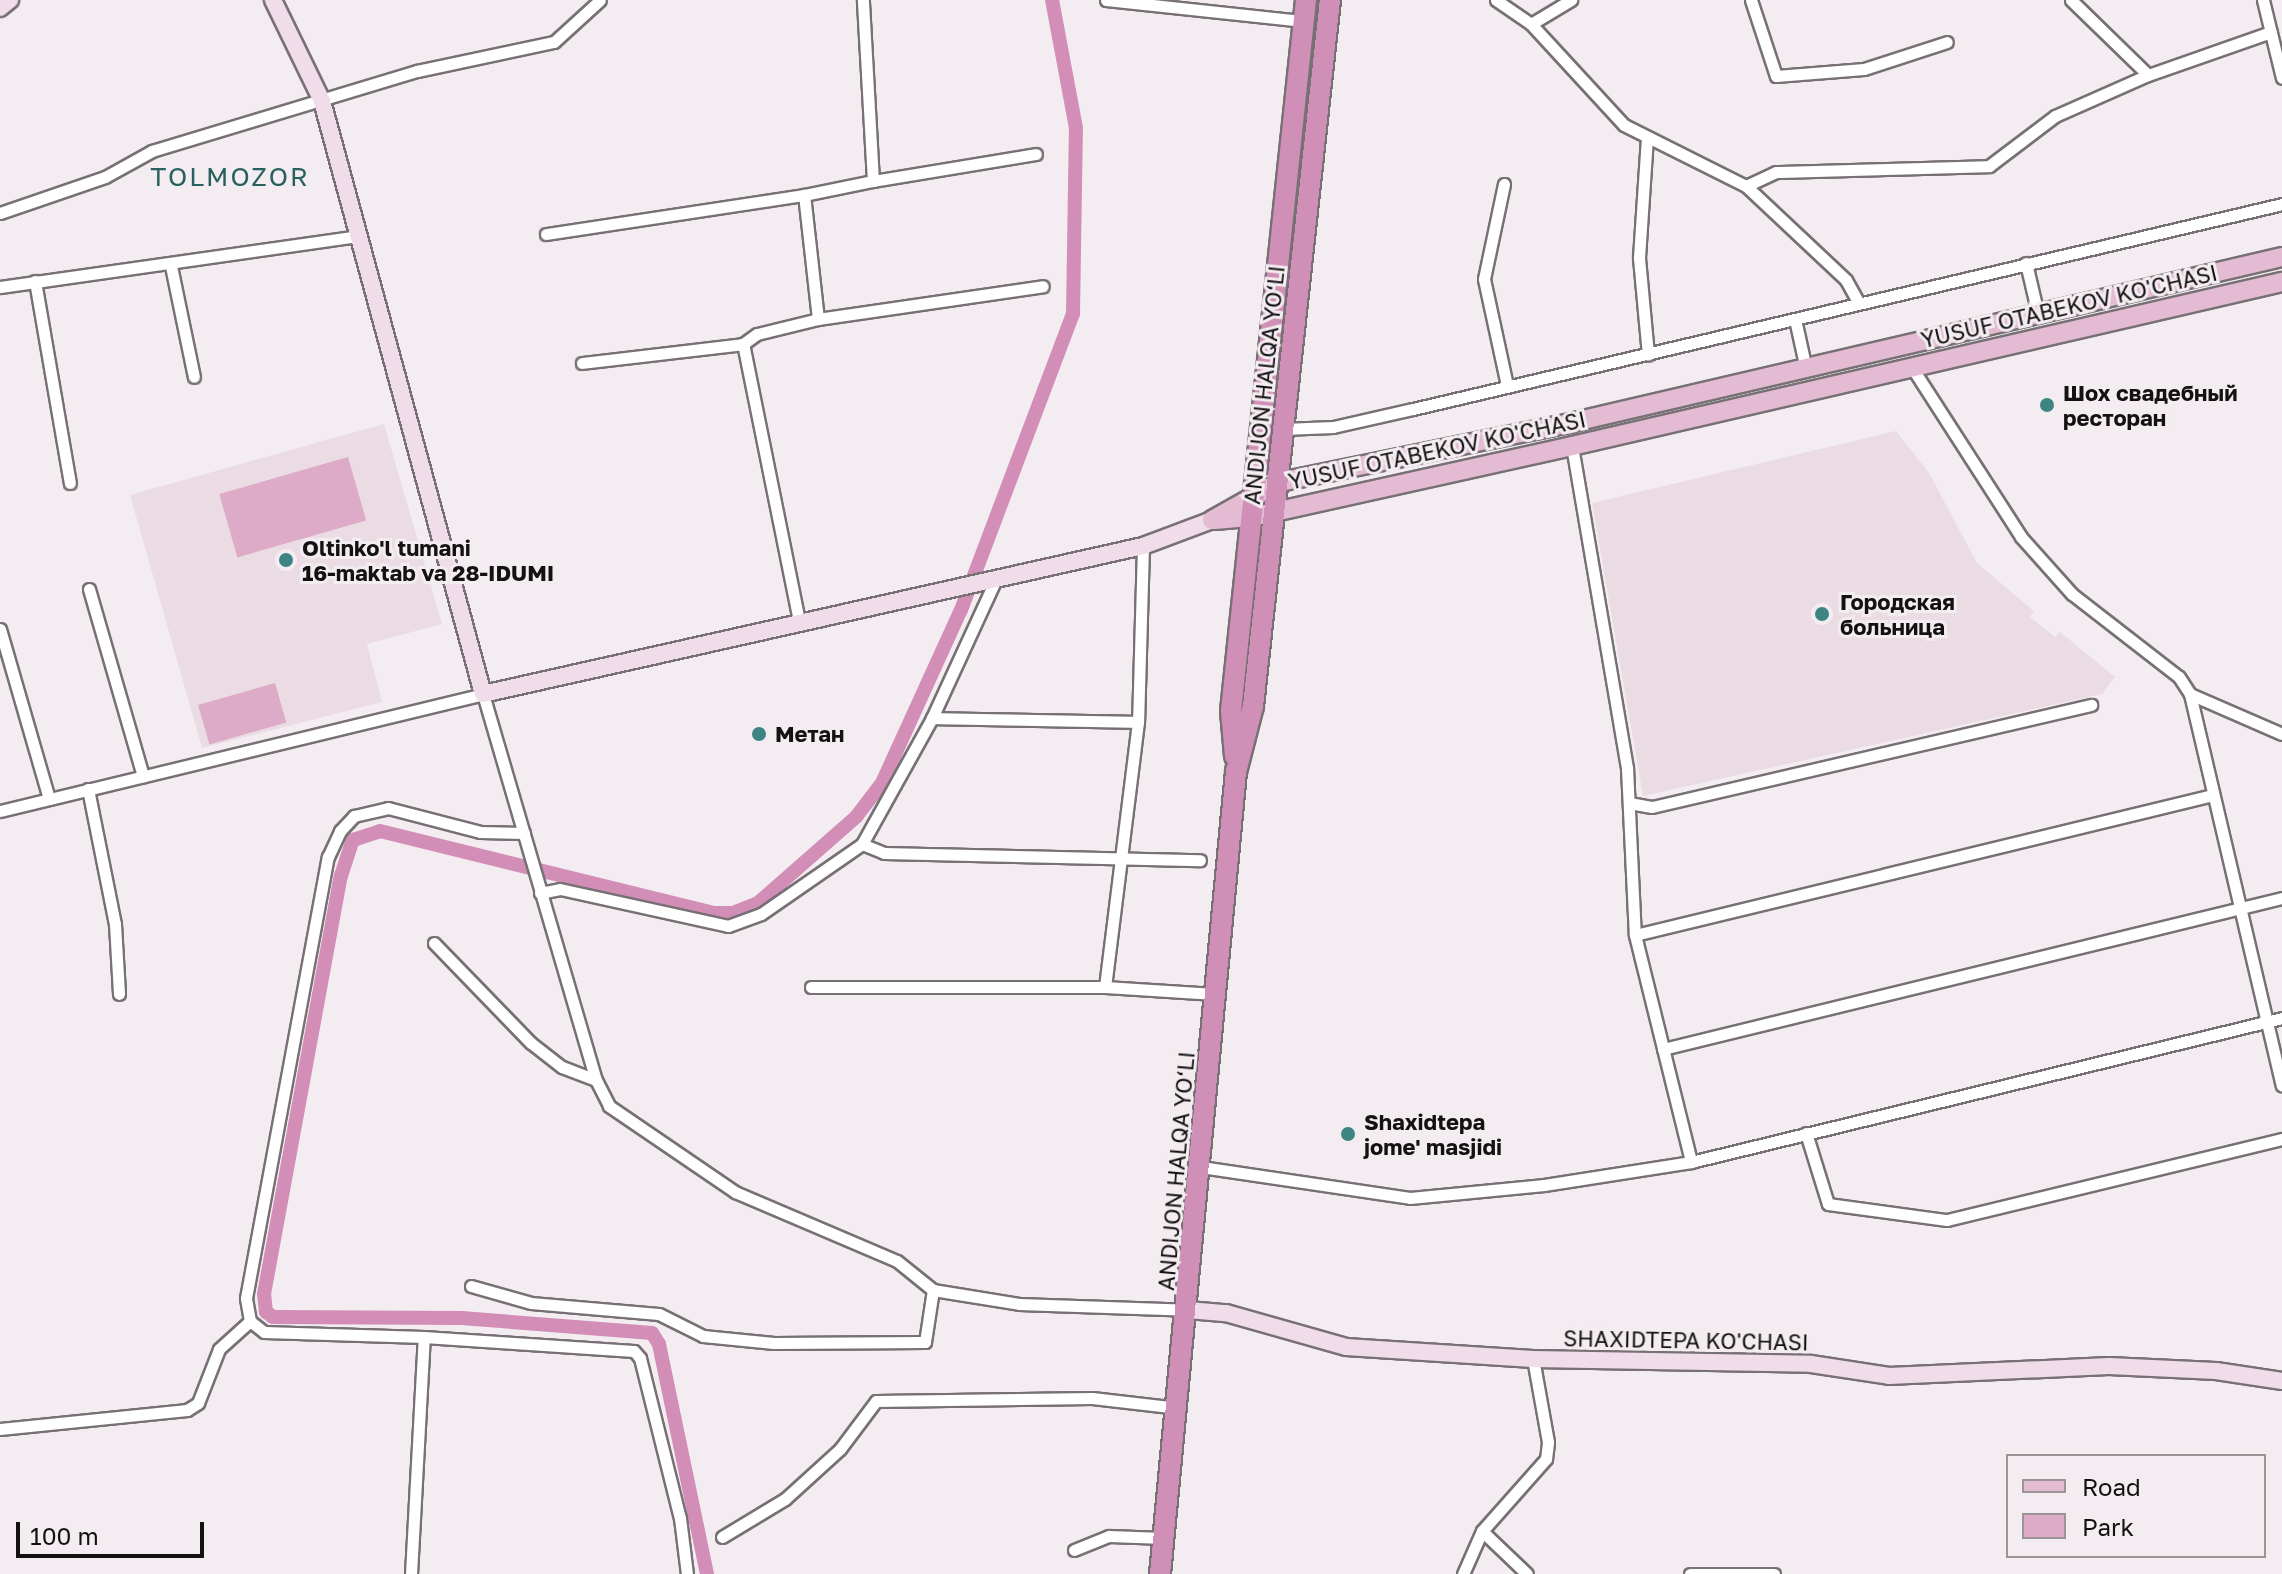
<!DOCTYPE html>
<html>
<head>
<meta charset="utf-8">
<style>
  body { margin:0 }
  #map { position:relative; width:2282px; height:1574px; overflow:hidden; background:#f3ecf0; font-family:"Golos Text",sans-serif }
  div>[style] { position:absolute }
  .built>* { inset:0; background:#ebdce4 }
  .green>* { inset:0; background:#ddaac8; transform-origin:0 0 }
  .canal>* { height:14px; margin:-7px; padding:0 7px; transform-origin:7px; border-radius:7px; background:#d28eb7 }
  .roads { filter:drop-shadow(2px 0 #777074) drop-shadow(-2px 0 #777074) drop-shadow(0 2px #777074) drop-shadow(0 -2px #777074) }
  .street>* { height:11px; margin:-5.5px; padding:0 5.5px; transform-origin:5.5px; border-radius:5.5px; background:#fff }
  .secondary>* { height:16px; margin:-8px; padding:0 8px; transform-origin:8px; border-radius:8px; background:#f1dde9 }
  .primary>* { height:18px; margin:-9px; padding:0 9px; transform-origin:9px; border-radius:9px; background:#e3bcd3 }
  .highway>* { height:20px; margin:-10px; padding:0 10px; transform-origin:10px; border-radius:10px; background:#d08fb6 }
  .dots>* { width:22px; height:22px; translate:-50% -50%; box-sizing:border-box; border:4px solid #f3ecf0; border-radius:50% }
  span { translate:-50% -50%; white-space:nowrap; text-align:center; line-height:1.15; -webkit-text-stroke:6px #f3ecf0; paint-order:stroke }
  .street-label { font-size:22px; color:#141112 }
  .poi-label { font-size:22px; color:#141112; font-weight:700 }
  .left { translate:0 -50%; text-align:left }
  .quarter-label { font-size:26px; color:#286160; letter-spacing:2px }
  .legend { position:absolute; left:2006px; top:1454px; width:260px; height:104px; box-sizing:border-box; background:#f3ecf0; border:2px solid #9a9497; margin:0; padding:10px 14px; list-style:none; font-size:24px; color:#141112 }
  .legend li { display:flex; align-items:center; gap:16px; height:40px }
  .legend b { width:40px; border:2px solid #9a9497 }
  .scale { position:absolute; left:16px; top:1522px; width:188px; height:36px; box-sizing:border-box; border:4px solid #141112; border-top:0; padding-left:10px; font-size:24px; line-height:28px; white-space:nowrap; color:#141112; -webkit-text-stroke:6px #f3ecf0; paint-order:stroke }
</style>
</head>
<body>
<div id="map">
  <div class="built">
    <div style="clip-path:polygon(384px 424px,442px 624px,367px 644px,382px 702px,202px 748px,130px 495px)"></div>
    <div style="clip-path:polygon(1896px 431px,1929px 473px,1977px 563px,2034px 611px,2030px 617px,2055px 637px,2060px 632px,2115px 677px,2102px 694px,1643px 796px,1592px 503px)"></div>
  </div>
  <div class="green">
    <div style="left:348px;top:457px;width:66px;height:134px;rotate:74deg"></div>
    <div style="left:275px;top:683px;width:41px;height:80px;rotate:74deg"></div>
  </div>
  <div class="canal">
    <div style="left:707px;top:1574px;width:235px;rotate:-101.8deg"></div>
    <div style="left:659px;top:1344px;width:13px;rotate:-122deg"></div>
    <div style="left:652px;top:1333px;width:191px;rotate:-175.5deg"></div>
    <div style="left:462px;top:1318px;width:189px;rotate:-179.7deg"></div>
    <div style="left:273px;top:1317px;width:9px;rotate:-144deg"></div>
    <div style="left:266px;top:1312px;width:18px;rotate:-96deg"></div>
    <div style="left:264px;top:1294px;width:425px;rotate:-79.6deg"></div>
    <div style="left:341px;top:876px;width:38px;rotate:-72deg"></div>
    <div style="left:353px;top:840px;width:28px;rotate:-18deg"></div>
    <div style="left:380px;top:831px;width:345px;rotate:13.8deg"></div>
    <div style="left:715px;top:913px;width:18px"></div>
    <div style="left:733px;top:913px;width:27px;rotate:-22deg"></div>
    <div style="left:758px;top:903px;width:130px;rotate:-41.3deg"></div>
    <div style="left:856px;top:817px;width:43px;rotate:-52.6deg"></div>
    <div style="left:882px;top:783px;width:190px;rotate:-65.5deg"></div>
    <div style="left:961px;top:610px;width:316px;rotate:-69.3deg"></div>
    <div style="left:1073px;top:314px;width:186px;rotate:-89.1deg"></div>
    <div style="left:1076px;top:128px;width:130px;rotate:-100.6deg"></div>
  </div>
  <div class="roads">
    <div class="street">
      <div style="left:1106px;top:0;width:199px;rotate:6.1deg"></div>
      <div style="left:1496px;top:0;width:42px;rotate:34.4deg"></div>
      <div style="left:1531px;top:24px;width:137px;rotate:47.4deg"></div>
      <div style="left:1624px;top:125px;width:136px;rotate:26.6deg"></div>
      <div style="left:1746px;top:186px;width:137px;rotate:43.2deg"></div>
      <div style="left:1846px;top:280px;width:26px;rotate:61deg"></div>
      <div style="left:1751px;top:0;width:80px;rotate:71.8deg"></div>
      <div style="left:1776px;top:76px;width:88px;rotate:-4.5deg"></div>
      <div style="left:1864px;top:69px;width:87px;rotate:-18deg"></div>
      <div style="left:2071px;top:0;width:107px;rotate:44.2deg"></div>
      <div style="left:2263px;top:0;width:80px;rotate:76.3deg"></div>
      <div style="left:1531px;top:24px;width:47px;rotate:-31deg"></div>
      <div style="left:1647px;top:137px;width:121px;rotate:93.8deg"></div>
      <div style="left:1639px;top:258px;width:97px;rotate:84.7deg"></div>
      <div style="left:873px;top:181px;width:165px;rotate:-9.4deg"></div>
      <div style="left:1504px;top:184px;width:97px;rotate:101.9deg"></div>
      <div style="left:1484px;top:279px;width:108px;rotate:77.8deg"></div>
      <div style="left:1746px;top:186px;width:33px;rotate:-25deg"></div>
      <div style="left:1776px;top:172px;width:213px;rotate:-1.6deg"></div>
      <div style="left:1989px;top:166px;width:83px;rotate:-37.1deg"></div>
      <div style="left:2055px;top:116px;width:102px;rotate:-23.8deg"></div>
      <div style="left:2148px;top:75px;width:130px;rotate:-19.3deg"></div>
      <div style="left:0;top:213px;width:111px;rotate:-18.9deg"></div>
      <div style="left:105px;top:177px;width:54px;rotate:-29deg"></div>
      <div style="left:152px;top:151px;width:277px;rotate:-16.8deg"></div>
      <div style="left:417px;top:71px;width:140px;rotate:-12deg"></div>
      <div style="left:554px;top:42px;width:62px;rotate:-42.4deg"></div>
      <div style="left:546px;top:234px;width:261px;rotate:-8.6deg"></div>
      <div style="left:2026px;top:263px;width:52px;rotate:76.8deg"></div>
      <div style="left:171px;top:266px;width:113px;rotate:78.3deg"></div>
      <div style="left:35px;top:281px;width:205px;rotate:80.2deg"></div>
      <div style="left:0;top:287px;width:361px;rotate:-8.1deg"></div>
      <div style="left:818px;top:319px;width:227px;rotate:-8.3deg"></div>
      <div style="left:1795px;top:319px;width:51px;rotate:77.6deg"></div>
      <div style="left:582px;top:363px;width:162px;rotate:-6.7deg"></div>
      <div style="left:1911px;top:366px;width:203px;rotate:57.2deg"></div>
      <div style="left:2021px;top:537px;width:76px;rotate:48.2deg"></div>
      <div style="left:2072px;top:594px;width:135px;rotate:37.8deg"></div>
      <div style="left:2179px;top:677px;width:20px;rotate:57deg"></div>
      <div style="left:2190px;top:694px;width:402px;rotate:76.8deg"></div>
      <div style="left:1283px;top:429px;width:50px;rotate:-2.3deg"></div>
      <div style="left:1333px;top:427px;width:82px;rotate:-12.7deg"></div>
      <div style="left:1413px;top:409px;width:893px;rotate:-13.27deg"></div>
      <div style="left:1572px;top:446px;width:327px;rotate:80.3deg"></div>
      <div style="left:1627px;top:768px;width:167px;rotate:87.3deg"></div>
      <div style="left:1635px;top:935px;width:234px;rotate:76.1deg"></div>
      <div style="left:1143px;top:546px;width:176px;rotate:91.6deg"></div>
      <div style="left:1138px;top:722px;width:267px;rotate:97.1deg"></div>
      <div style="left:1105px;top:987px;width:110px;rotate:3.6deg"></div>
      <div style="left:89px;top:589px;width:195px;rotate:73.9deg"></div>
      <div style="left:799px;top:621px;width:283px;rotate:-101.4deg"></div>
      <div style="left:743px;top:344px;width:17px;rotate:-36deg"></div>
      <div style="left:757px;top:334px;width:63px;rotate:-13.8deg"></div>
      <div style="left:818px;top:319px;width:125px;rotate:-96.4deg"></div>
      <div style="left:804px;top:195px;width:70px;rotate:-11.5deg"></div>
      <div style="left:873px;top:181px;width:181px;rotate:-93.2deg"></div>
      <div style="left:0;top:629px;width:177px;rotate:73.9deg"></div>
      <div style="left:2190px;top:694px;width:100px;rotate:23.5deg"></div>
      <div style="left:932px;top:718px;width:206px;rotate:1.1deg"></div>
      <div style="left:88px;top:789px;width:138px;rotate:78.7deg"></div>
      <div style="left:115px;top:924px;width:70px;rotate:86.7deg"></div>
      <div style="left:1629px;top:803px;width:23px;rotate:10deg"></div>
      <div style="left:1652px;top:807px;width:451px;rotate:-13.1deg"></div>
      <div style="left:0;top:811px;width:497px;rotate:-13.6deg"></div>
      <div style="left:483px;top:694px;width:402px;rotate:73.7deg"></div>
      <div style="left:596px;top:1080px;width:29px;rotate:63deg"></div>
      <div style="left:609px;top:1106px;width:153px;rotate:34.3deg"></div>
      <div style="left:735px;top:1192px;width:176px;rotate:23.1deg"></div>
      <div style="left:897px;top:1261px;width:46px;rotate:38.9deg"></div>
      <div style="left:933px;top:1290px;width:87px;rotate:9.2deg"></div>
      <div style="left:1019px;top:1304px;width:168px;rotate:2deg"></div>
      <div style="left:862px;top:844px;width:24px;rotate:22deg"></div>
      <div style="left:884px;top:853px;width:316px;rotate:1.3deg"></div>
      <div style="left:540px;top:893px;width:20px;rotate:-11deg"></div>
      <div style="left:560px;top:889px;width:172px;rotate:12.4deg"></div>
      <div style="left:728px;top:926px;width:35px;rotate:-20deg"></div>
      <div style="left:761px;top:914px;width:123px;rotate:-34.7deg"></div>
      <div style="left:862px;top:844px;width:144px;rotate:-60.9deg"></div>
      <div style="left:932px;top:718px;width:155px;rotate:-65.3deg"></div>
      <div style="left:1635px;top:935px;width:595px;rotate:-13.62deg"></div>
      <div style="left:434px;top:943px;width:139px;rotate:45.9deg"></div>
      <div style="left:531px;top:1043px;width:39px;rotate:38deg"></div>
      <div style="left:562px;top:1067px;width:36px;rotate:21deg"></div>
      <div style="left:811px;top:987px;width:294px"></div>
      <div style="left:1663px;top:1049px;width:637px;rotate:-13.71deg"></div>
      <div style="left:1806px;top:1133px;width:74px;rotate:72.8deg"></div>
      <div style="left:1828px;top:1204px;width:120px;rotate:7.7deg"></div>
      <div style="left:1947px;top:1220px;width:345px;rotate:-13.6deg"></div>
      <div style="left:1201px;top:1167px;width:211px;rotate:8.4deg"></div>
      <div style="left:1410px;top:1198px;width:135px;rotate:-5.5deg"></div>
      <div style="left:1544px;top:1185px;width:149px;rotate:-8.9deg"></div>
      <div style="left:1691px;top:1162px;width:608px;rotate:-13.69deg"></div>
      <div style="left:471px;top:1286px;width:62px;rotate:15.8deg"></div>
      <div style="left:531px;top:1303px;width:128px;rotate:4.9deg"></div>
      <div style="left:659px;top:1314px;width:49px;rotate:26.6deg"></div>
      <div style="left:703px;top:1336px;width:71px;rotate:5.6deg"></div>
      <div style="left:774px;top:1343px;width:151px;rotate:-0.4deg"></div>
      <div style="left:925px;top:1342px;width:53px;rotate:-81.3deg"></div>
      <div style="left:424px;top:1337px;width:210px;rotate:3.8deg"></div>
      <div style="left:634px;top:1351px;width:9px;rotate:49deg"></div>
      <div style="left:640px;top:1358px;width:165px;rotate:76deg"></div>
      <div style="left:680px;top:1518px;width:56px;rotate:82.9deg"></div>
      <div style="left:0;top:1429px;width:188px;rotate:-5.8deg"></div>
      <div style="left:187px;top:1410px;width:13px;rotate:-32deg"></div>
      <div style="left:198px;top:1403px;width:58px;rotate:-68.7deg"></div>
      <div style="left:219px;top:1349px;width:42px;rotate:-42.1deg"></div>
      <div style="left:1482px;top:1531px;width:62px;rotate:43.7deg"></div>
      <div style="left:722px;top:1537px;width:74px;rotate:-31.1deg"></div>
      <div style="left:785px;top:1499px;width:74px;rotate:-42.3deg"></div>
      <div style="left:840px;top:1449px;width:60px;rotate:-53.1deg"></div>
      <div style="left:876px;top:1401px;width:216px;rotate:-0.8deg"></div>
      <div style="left:1092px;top:1398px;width:87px;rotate:6.6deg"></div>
      <div style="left:1074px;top:1550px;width:38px;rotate:-22deg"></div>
      <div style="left:1109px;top:1536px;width:55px;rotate:2.1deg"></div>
      <div style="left:411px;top:1574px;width:237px;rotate:-86.9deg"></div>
      <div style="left:424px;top:1337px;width:160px;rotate:-178.2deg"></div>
      <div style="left:264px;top:1332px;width:18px;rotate:-142deg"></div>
      <div style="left:250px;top:1321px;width:23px;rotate:-100deg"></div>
      <div style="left:246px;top:1298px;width:449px;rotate:-79.5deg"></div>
      <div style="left:328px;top:857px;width:29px;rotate:-65deg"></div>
      <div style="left:340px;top:831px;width:21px;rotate:-47deg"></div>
      <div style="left:354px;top:816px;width:35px;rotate:-13deg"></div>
      <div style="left:388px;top:808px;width:95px;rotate:14.6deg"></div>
      <div style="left:480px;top:832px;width:44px;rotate:1.3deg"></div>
      <div style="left:1463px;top:1574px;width:47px;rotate:-66.2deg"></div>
      <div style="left:1482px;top:1531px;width:96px;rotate:-48.4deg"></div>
      <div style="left:1546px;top:1459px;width:17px;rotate:-83deg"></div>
      <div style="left:1548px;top:1442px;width:84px;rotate:-100.2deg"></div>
      <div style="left:1690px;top:1574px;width:84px"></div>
    </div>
    <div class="secondary">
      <div style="left:273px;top:0;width:112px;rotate:64.1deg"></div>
      <div style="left:322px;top:101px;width:614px;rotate:74.81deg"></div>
      <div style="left:483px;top:694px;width:676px;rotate:-12.64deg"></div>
      <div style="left:1143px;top:546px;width:74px;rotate:-20.6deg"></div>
      <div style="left:0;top:8px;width:13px;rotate:-39deg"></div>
      <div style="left:1188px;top:1310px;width:38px;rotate:5deg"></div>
      <div style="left:1226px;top:1313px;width:125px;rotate:15.8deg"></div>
      <div style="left:1346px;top:1347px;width:187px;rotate:3.7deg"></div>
      <div style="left:1533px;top:1359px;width:278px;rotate:1deg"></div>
      <div style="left:1811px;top:1364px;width:79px;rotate:8.7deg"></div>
      <div style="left:1889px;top:1376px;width:220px;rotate:-2.6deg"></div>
      <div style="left:2109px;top:1366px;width:107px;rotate:2.7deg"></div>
      <div style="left:2216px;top:1371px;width:67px;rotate:8.6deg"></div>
    </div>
    <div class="primary">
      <div style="left:1212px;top:520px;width:78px;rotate:-29.2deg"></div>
      <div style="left:1280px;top:482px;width:296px;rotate:-11.5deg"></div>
      <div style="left:1570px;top:423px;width:731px;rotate:-13.12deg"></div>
      <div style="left:1215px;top:520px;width:37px;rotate:-5deg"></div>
      <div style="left:1252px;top:517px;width:328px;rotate:-12.5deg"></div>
      <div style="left:1572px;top:446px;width:729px;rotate:-13.01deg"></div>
    </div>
    <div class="highway">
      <div style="left:1235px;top:756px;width:45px;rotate:-95.1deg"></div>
      <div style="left:1231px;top:711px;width:715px;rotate:-83.98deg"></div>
      <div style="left:1160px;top:1574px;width:806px;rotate:-84.59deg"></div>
      <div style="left:1236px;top:772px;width:68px;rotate:-75.6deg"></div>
      <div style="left:1253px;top:706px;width:710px;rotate:-83.78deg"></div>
    </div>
  </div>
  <div class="dots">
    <div style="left:2047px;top:405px;background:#3d8583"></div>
    <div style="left:286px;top:560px;background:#3d8583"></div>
    <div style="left:1822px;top:614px;background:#3d8583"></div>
    <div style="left:759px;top:734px;background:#3d8583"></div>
    <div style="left:1348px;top:1134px;background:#3d8583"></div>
  </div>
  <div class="street-label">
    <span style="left:2069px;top:306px;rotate:-13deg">YUSUF OTABEKOV KO'CHASI</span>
    <span style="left:1264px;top:385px;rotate:-84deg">ANDIJON HALQA YO‘LI</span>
    <span style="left:1437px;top:450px;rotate:-12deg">YUSUF OTABEKOV KO'CHASI</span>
    <span style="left:1176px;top:1171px;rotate:-85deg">ANDIJON HALQA YO‘LI</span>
    <span style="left:1686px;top:1340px;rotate:1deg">SHAXIDTEPA KO'CHASI</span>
  </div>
  <div class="poi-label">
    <span class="left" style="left:2063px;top:405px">Шох свадебный<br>ресторан</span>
    <span class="left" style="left:302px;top:560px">Oltinko'l tumani<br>16-maktab va 28-IDUMI</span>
    <span class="left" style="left:1840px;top:614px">Городская<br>больница</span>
    <span class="left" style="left:775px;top:734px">Метан</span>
    <span class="left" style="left:1364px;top:1134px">Shaxidtepa<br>jome' masjidi</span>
  </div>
  <div class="quarter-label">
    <span style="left:230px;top:177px">TOLMOZOR</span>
  </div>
  <ul class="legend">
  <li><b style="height:10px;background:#e3bcd3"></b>Road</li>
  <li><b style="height:22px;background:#ddaac8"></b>Park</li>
  </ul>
  <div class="scale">100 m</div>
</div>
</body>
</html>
